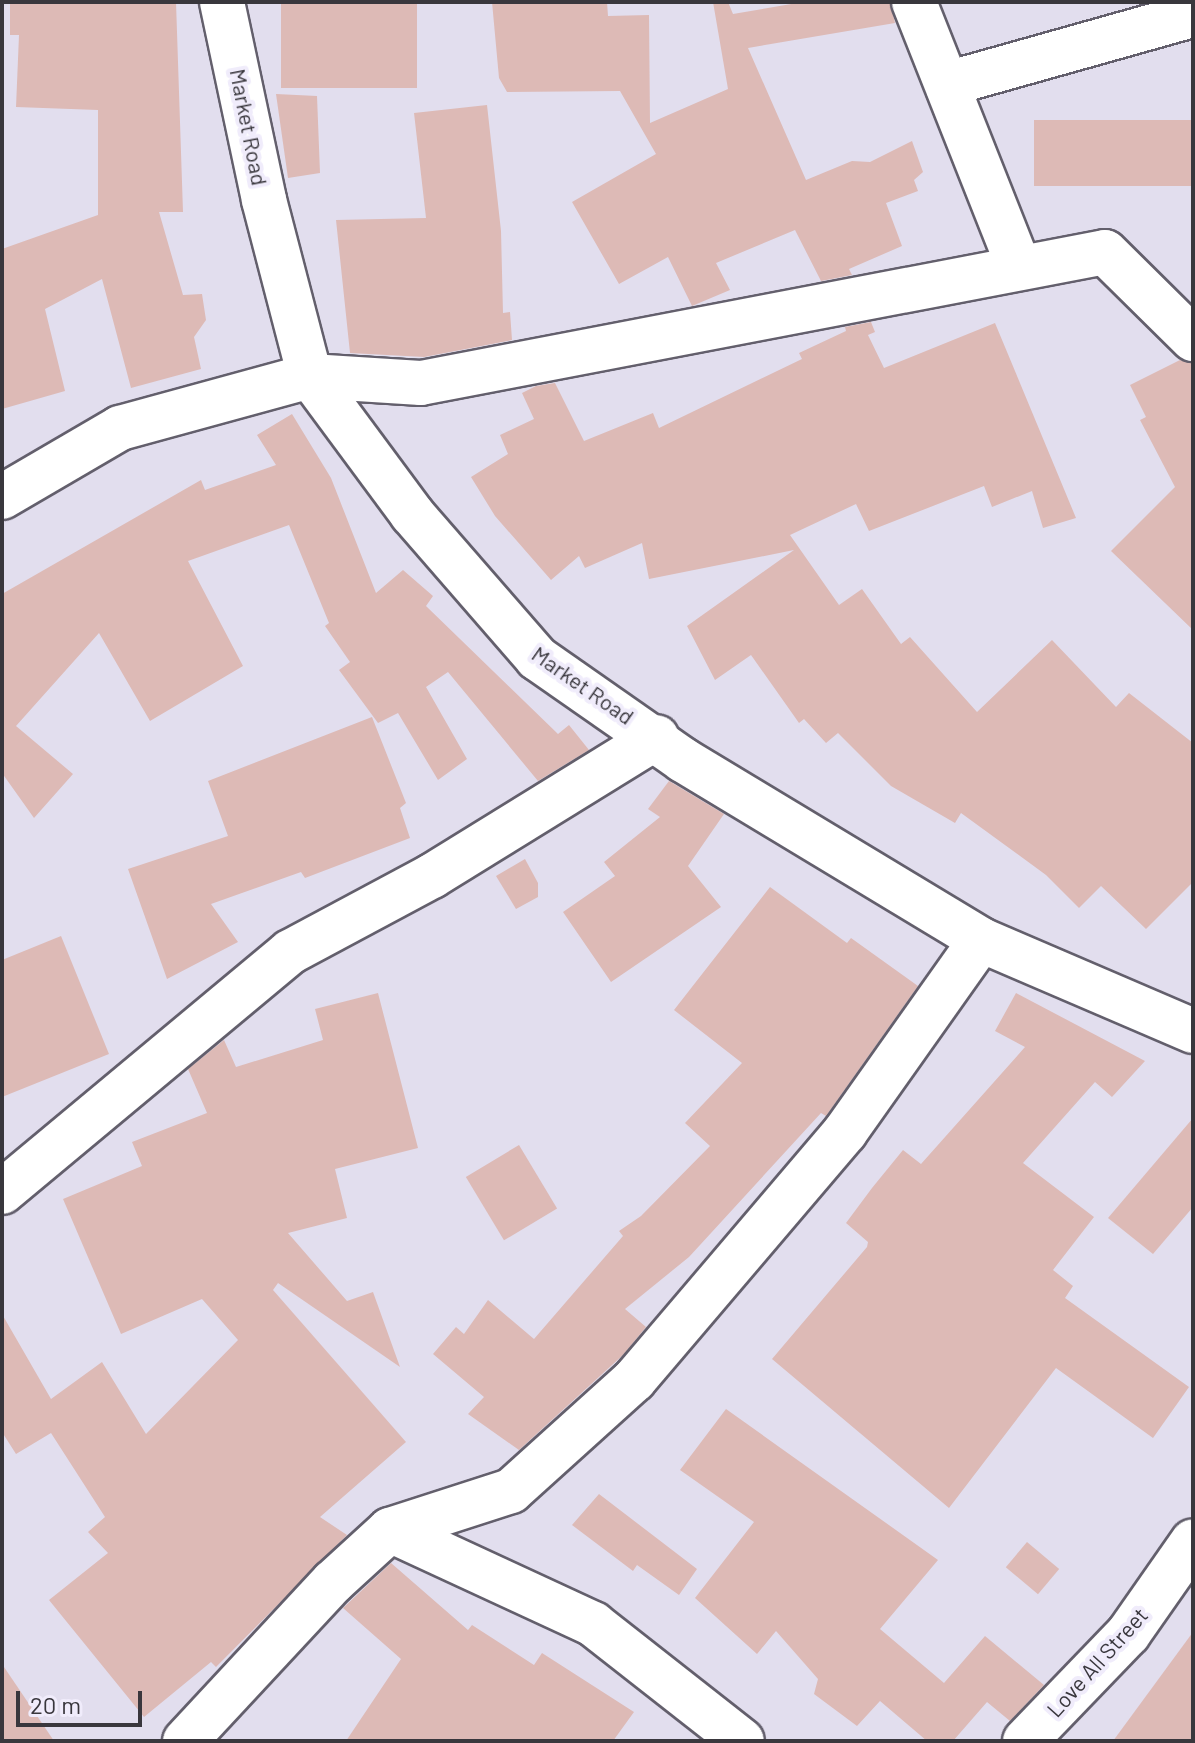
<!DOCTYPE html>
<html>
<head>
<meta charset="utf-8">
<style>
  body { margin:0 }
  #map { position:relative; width:1195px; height:1743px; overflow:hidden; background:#e2deee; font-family:Barlow,sans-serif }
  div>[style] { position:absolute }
  .building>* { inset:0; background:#ddbab6; transform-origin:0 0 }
  .roads { filter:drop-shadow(2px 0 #635f6c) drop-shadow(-2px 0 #635f6c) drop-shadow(0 2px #635f6c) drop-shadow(0 -2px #635f6c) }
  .street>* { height:44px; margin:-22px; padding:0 22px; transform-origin:22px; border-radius:22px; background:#fff }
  span { translate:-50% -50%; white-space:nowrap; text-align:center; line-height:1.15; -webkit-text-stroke:8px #f0ecfb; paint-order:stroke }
  .street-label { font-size:22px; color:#39373d }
  .frame { position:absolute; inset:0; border:4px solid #39373d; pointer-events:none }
  .scale { position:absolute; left:16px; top:1691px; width:126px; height:36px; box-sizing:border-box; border:4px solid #39373d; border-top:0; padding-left:10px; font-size:24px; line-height:28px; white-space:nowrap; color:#39373d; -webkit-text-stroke:6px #f0ecfb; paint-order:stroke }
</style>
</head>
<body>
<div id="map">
  <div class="building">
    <div style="clip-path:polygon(10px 2px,176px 2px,183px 212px,159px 212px,183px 295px,202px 294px,206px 320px,194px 337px,201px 369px,131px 388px,102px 279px,45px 309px,65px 391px,2px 409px,2px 249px,98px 215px,98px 110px,16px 107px,19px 35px,10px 35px)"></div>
    <div style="left:281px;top:2px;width:136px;height:86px"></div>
    <div style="clip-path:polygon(492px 2px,607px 2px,608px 16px,649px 15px,650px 123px,728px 89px,713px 2px,728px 2px,733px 14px,803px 2px,890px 2px,895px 23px,748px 48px,806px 180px,852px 161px,870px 162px,912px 141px,923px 172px,914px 180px,918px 191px,886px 203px,902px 246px,849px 269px,852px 275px,821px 281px,795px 230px,716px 263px,730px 290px,692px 306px,668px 257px,619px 284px,572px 202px,656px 154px,620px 91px,507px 92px,499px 78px)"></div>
    <div style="clip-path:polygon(276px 94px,317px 96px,320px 173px,288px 178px)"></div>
    <div style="clip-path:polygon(487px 105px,501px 231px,503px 313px,510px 312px,512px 340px,424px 357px,350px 353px,336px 220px,426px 218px,414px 113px)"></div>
    <div style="left:1193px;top:120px;width:66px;height:159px;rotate:90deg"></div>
    <div style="clip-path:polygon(871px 322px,875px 332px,868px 335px,884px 368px,995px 323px,1076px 518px,1043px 528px,1032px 491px,992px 507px,984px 486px,869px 531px,856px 504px,790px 535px,839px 605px,862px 589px,901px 644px,910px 637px,977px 712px,1052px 640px,1116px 707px,1129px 693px,1193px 743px,1193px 882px,1146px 929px,1101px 886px,1079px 908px,1046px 875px,961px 813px,955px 823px,891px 786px,838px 733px,826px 743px,804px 719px,799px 723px,751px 655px,715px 680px,687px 626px,794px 550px,649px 579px,642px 543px,585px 568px,579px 556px,551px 580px,495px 516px,471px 477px,508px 454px,500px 435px,534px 419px,522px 393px,536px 386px,555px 383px,584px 441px,653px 413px,659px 428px,802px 359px,799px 353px,846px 331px,845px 327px)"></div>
    <div style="clip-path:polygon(1180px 360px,1193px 363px,1193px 630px,1111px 551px,1175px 487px,1140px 420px,1146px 417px,1130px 385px)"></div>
    <div style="clip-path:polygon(292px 414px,331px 478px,376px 593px,403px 570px,433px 596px,426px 606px,558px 734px,569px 725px,589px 750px,538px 781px,448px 672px,426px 687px,467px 759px,438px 780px,398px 713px,378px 723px,339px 670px,350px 662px,325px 626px,329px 623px,289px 525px,188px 561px,243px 666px,150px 721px,99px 633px,16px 726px,73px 774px,34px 818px,2px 773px,2px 594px,201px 480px,205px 490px,276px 465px,257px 435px)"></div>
    <div style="clip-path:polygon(372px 717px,406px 803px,400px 808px,410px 838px,305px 878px,301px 872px,211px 904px,238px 942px,167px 979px,128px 869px,228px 836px,208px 781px)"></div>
    <div style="clip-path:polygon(669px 781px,724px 814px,688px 866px,721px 907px,611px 982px,563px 912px,615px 876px,604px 862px,660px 817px,648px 809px)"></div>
    <div style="clip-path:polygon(525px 859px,538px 883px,538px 897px,516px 909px,496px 876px)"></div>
    <div style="clip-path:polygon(770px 887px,847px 943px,851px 938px,918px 986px,826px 1116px,821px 1113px,689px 1257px,625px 1309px,646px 1327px,623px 1355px,519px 1450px,468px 1414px,484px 1397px,433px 1354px,456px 1327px,464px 1334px,488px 1300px,534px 1339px,623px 1236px,619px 1231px,641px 1216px,710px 1146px,685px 1123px,742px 1063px,674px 1010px)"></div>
    <div style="clip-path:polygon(61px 936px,109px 1054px,2px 1097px,2px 960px)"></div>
    <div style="clip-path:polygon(378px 993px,418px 1148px,335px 1169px,347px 1218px,288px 1233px,347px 1301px,373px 1292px,400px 1367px,278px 1283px,273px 1290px,406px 1442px,320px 1517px,347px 1535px,216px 1667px,211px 1662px,144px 1717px,49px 1600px,108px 1553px,88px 1532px,105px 1517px,51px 1433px,16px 1454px,2px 1432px,2px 1314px,51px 1399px,102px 1362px,146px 1434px,238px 1340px,202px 1299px,121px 1334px,63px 1199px,142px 1166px,132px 1142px,207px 1113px,188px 1069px,224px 1040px,236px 1067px,323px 1040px,315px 1009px)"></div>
    <div style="clip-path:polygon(1016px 993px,1145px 1061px,1112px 1097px,1095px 1082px,1023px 1163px,1094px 1217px,1053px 1270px,1073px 1286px,1065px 1298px,1189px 1387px,1153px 1438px,1056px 1368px,949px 1508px,772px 1359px,867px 1247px,868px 1242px,846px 1223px,872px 1188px,903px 1150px,921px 1164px,1025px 1047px,995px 1031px)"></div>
    <div style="clip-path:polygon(1193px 1118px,1193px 1207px,1153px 1254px,1108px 1218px)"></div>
    <div style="left:519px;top:1145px;width:74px;height:62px;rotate:59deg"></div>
    <div style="clip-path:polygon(726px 1409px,938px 1560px,880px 1629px,944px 1683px,985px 1636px,1044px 1685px,1010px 1721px,987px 1702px,953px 1741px,927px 1741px,880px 1701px,857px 1726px,814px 1694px,818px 1679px,776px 1631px,757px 1654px,695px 1598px,754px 1522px,680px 1470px)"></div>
    <div style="clip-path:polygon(599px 1494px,697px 1569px,679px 1595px,637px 1565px,633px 1571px,572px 1525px)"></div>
    <div style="left:1027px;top:1542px;width:42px;height:33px;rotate:40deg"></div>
    <div style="clip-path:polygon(391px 1563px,468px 1630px,472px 1625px,534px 1665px,542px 1653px,634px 1712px,613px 1741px,346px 1741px,401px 1659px,343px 1608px)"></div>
    <div style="clip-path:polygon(1193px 1632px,1193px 1741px,1113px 1741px)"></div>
    <div style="clip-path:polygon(2px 1664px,54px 1741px,2px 1741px)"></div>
  </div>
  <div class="roads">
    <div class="street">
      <div style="left:222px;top:2px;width:202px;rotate:78deg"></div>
      <div style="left:264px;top:200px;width:182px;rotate:75.4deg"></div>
      <div style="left:310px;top:376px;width:172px;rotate:53.5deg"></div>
      <div style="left:412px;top:514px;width:191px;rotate:49deg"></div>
      <div style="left:537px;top:658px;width:178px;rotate:34.9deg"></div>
      <div style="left:683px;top:760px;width:348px;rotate:31.1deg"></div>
      <div style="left:981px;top:940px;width:231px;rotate:23.2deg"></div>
      <div style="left:914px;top:2px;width:283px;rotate:68.4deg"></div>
      <div style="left:947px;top:84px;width:255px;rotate:-15.7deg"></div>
      <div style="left:2px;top:497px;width:137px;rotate:-30.3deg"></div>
      <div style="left:120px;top:428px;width:197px;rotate:-15.3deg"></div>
      <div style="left:310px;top:376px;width:111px;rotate:3.6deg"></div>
      <div style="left:421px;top:383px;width:696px;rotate:-10.84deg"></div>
      <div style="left:1105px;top:252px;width:124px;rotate:44.7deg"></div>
      <div style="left:2px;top:1192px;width:375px;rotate:-39.8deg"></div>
      <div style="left:290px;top:952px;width:161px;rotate:-28.2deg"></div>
      <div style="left:432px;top:876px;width:264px;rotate:-31.7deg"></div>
      <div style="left:390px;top:1530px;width:224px;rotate:24.8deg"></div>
      <div style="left:593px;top:1624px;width:189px;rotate:38.1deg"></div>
      <div style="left:185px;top:1741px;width:217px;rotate:-47.1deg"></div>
      <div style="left:333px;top:1582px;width:77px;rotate:-42.4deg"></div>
      <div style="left:390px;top:1530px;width:127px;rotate:-17.9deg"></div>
      <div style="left:511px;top:1491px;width:166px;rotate:-42.1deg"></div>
      <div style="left:634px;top:1380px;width:326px;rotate:-49.6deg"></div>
      <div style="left:845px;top:1132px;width:235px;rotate:-54.7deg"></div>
      <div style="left:1025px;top:1741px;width:149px;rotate:-46.1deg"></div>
      <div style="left:1128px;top:1634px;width:113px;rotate:-55deg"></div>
    </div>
  </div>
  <div class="street-label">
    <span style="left:249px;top:127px;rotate:79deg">Market Road</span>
    <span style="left:583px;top:685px;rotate:35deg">Market Road</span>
    <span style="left:1097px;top:1662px;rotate:-48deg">Love All Street</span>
  </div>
  <div class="frame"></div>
  <div class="scale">20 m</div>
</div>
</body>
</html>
